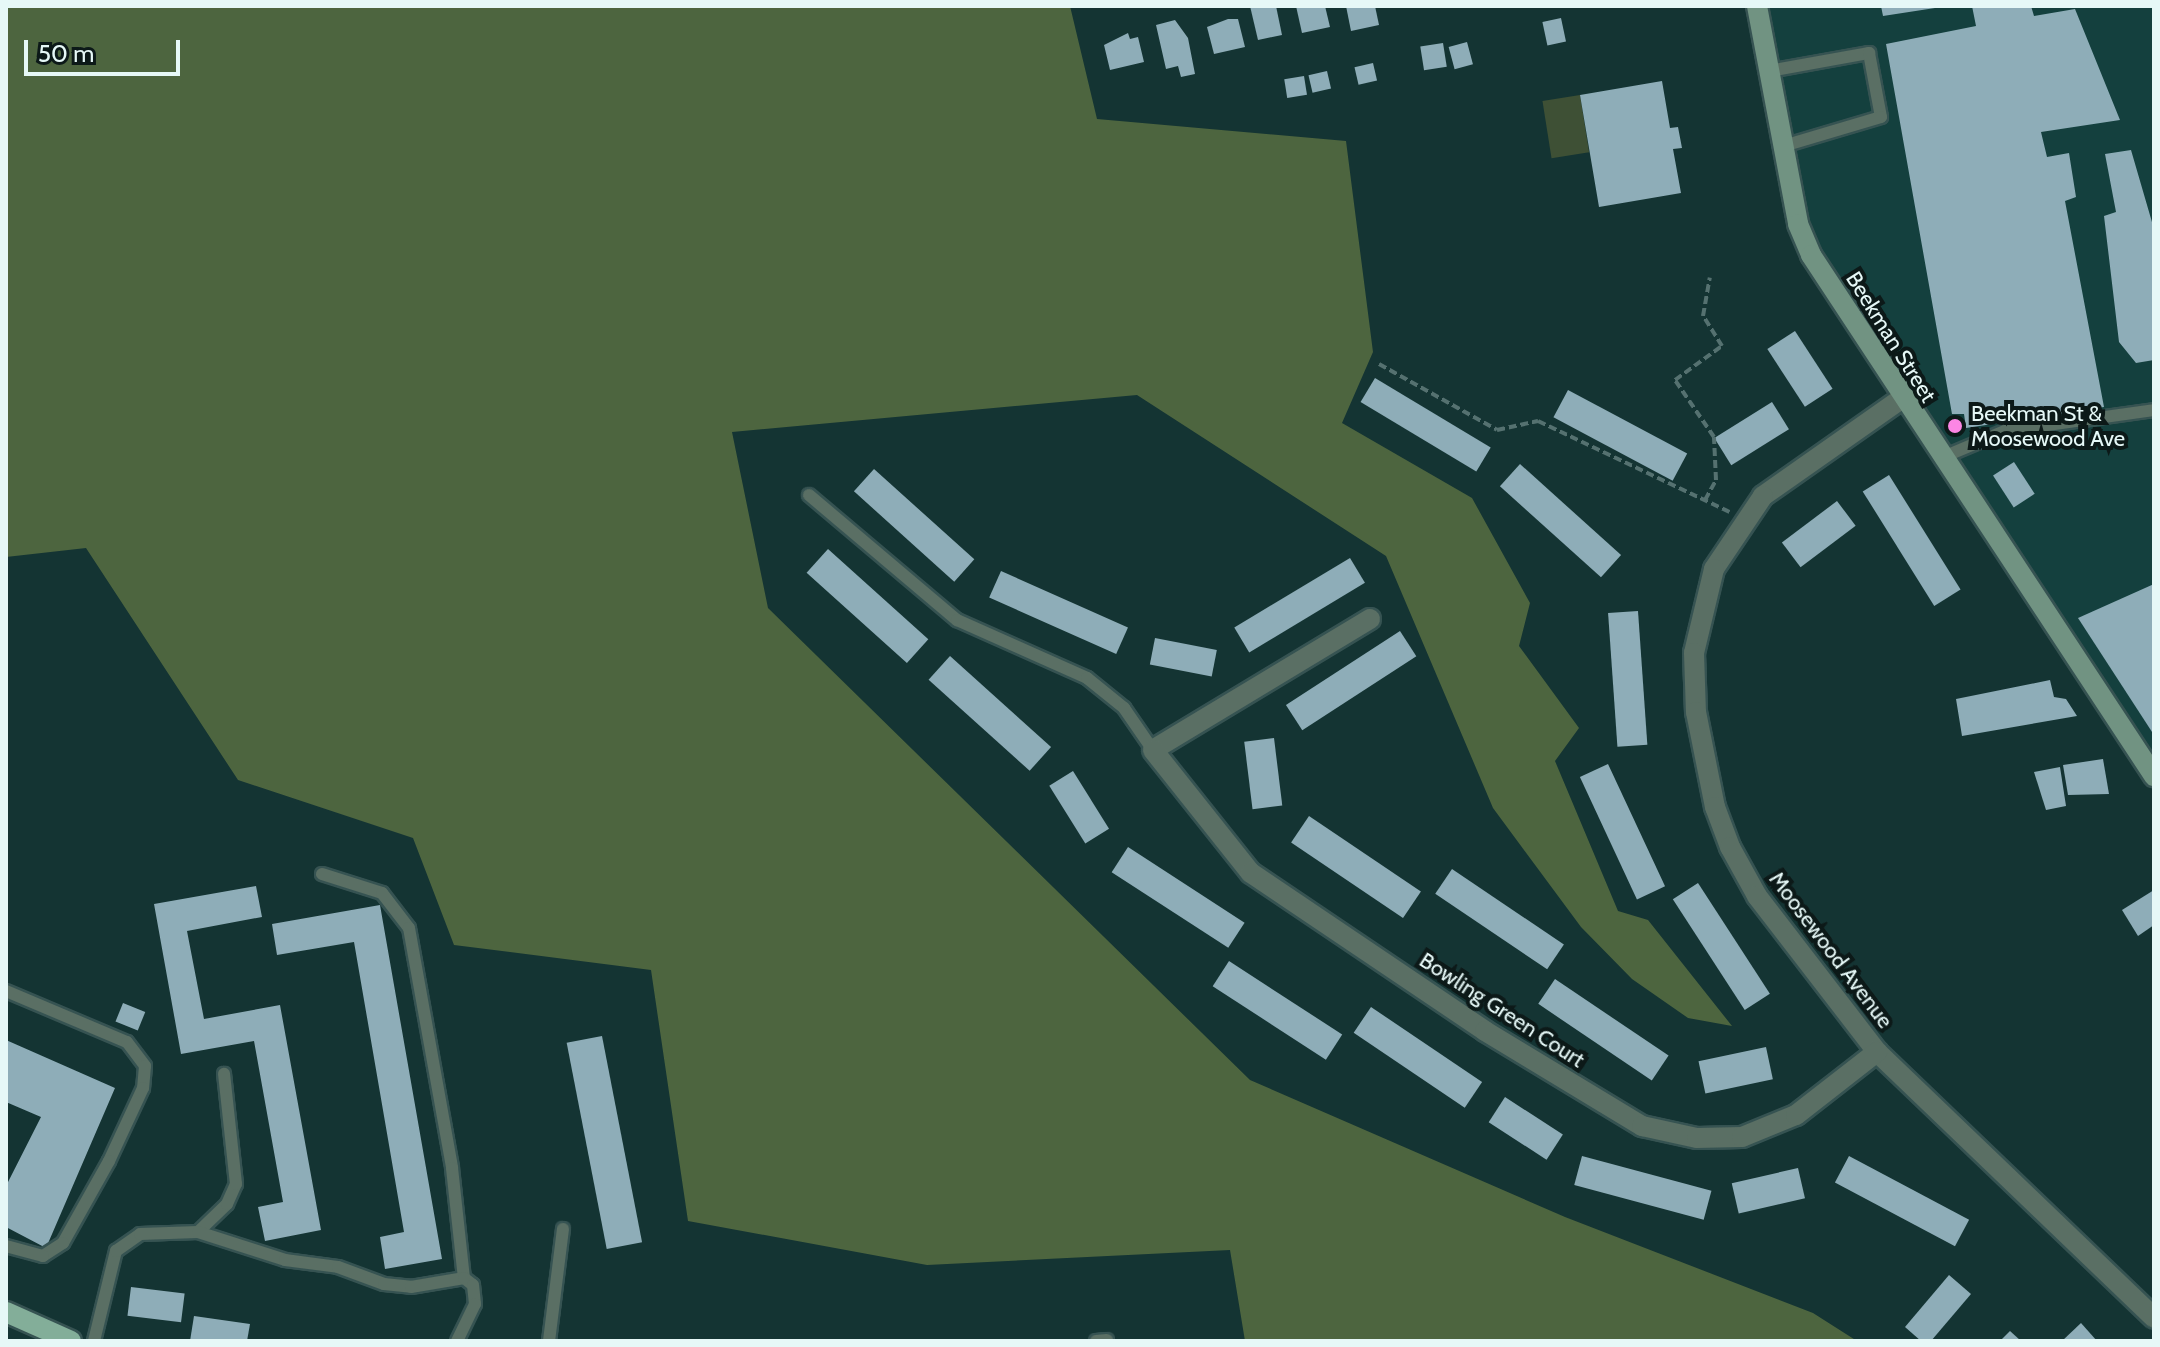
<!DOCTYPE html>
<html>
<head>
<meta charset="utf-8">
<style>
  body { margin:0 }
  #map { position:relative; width:2160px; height:1347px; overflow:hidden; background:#143433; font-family:Cabin,sans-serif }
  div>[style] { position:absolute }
  .built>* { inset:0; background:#14403e }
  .green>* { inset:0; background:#3e5035; transform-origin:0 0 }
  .forest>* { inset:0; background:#4d653f }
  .building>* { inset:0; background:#8eadb8; transform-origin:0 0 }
  .path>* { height:4px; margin-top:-2px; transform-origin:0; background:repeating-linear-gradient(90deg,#557170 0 8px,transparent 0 12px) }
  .roads { filter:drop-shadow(2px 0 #365352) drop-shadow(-2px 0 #365352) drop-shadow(0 2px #365352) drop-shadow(0 -2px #365352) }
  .lane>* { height:12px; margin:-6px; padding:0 6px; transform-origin:6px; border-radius:6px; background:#5a6f64 }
  .street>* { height:20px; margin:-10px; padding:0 10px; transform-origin:10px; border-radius:10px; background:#5a6f64 }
  .secondary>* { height:20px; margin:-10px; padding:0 10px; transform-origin:10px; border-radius:10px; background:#719382 }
  .primary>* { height:20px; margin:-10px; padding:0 10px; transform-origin:10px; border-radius:10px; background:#83ae99 }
  .dots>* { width:22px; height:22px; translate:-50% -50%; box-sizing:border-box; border:4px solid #0c1918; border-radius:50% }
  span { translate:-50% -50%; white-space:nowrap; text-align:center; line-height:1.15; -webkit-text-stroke:8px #0c1918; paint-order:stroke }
  .street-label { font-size:22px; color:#e6f8f7 }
  .poi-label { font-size:22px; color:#e6f8f7 }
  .left { translate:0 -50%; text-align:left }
  .frame { position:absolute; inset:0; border:8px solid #e6f8f7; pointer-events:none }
  .scale { position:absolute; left:24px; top:40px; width:156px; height:36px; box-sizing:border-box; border:4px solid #e6f8f7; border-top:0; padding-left:10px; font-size:24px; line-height:28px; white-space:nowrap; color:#e6f8f7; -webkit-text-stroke:6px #0c1918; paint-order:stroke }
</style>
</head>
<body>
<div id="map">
  <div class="built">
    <div style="clip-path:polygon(1757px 6px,2154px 6px,2154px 776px,1811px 255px)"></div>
  </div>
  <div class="green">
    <div style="left:1580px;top:95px;width:58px;height:38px;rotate:81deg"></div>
  </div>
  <div class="forest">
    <div style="clip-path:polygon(6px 6px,1070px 6px,1097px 119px,1346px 141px,1373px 352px,1342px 423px,1472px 498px,1530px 603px,1519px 646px,1579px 728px,1555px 761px,1618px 911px,1648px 920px,1732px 1026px,1688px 1018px,1632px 979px,1581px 927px,1493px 808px,1386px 556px,1137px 395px,732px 432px,768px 608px,1250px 1080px,1565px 1217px,1813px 1313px,1857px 1341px,1245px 1341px,1230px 1250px,927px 1265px,688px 1221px,651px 970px,454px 945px,413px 838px,238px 780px,86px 548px,6px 557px)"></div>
  </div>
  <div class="building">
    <div style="clip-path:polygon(1250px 6px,1276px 6px,1282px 35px,1258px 40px)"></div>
    <div style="clip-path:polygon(1296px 6px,1325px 6px,1330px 27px,1302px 33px)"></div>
    <div style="clip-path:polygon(1346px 6px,1375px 6px,1379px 25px,1351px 31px)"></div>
    <div style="clip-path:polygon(1881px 6px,1935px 6px,1935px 8px,1883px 16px)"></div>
    <div style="clip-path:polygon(1972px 6px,2031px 6px,2034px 16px,2075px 9px,2120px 120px,2041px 132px,2047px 157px,2069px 153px,2076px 197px,2065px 201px,2104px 407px,1966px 428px,1964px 414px,1952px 414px,1886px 44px,1976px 26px)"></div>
    <div style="left:1561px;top:18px;width:24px;height:19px;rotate:78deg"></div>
    <div style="clip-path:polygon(1228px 19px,1238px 19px,1245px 47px,1214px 54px,1207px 27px)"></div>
    <div style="clip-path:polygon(1175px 20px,1188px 38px,1195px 74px,1181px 77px,1178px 66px,1166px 69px,1156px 25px)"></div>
    <div style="clip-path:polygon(1128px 33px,1130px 39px,1138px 37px,1144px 62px,1110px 70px,1104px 45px)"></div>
    <div style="left:1467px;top:42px;width:23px;height:19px;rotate:75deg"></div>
    <div style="left:1443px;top:43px;width:24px;height:23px;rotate:81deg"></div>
    <div style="left:1373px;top:63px;width:18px;height:19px;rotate:77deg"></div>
    <div style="left:1327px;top:71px;width:18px;height:19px;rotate:77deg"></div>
    <div style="left:1304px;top:76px;width:19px;height:20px;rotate:81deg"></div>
    <div style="clip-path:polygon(1662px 81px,1670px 128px,1678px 127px,1682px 148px,1673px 149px,1681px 193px,1599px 207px,1580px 95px)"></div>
    <div style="clip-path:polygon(2131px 150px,2154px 229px,2154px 360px,2136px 363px,2119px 342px,2104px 216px,2116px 212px,2105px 154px)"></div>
    <div style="left:1795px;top:331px;width:69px;height:33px;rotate:57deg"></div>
    <div style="left:1375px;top:378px;width:135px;height:28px;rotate:31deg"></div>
    <div style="left:1568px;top:390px;width:135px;height:31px;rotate:28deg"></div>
    <div style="left:1772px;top:402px;width:32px;height:68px;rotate:58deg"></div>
    <div style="left:2014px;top:462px;width:38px;height:25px;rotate:57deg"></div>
    <div style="left:1520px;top:464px;width:136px;height:30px;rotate:42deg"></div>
    <div style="left:874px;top:469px;width:135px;height:30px;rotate:42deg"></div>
    <div style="left:1889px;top:475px;width:135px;height:31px;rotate:58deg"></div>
    <div style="left:1837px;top:501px;width:31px;height:69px;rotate:53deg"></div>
    <div style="left:828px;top:549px;width:135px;height:32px;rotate:42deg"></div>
    <div style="left:1350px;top:558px;width:29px;height:135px;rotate:59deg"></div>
    <div style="left:1001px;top:571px;width:139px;height:29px;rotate:24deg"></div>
    <div style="clip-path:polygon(2154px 584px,2154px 735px,2078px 618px)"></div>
    <div style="left:1638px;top:611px;width:134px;height:30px;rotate:86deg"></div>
    <div style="left:1400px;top:631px;width:30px;height:136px;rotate:57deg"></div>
    <div style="left:1155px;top:638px;width:63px;height:27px;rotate:11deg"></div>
    <div style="left:950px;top:656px;width:136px;height:32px;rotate:42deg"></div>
    <div style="clip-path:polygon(2050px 680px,2054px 697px,2066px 699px,2077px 716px,1962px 736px,1956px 699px)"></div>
    <div style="left:1274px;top:738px;width:68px;height:30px;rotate:83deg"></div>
    <div style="clip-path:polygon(2103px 759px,2109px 794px,2068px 795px,2063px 765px)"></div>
    <div style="left:1608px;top:764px;width:135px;height:31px;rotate:65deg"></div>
    <div style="clip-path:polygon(2060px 767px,2066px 806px,2046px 810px,2034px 772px)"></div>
    <div style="left:1073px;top:771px;width:68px;height:28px;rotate:58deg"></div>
    <div style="left:1309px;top:816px;width:135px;height:32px;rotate:34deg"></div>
    <div style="left:1128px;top:847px;width:139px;height:30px;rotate:33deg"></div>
    <div style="left:1452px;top:869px;width:135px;height:30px;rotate:34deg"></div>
    <div style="left:1698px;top:883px;width:132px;height:30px;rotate:57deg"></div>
    <div style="clip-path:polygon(256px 886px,262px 917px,187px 931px,204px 1019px,280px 1005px,321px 1230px,265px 1241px,258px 1207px,283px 1202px,254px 1041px,181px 1054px,154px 904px)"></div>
    <div style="clip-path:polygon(2154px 890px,2154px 925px,2138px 936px,2122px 910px)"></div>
    <div style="clip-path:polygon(380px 905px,442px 1259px,385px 1269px,380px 1237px,404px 1232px,354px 942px,277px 955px,272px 924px)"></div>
    <div style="left:1229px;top:961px;width:135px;height:30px;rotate:33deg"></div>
    <div style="left:1555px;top:979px;width:137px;height:30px;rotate:34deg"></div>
    <div style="left:123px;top:1003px;width:24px;height:20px;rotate:22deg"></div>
    <div style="left:1371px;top:1007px;width:134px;height:31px;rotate:34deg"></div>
    <div style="left:602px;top:1036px;width:210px;height:36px;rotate:79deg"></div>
    <div style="clip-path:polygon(6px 1040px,115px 1088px,46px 1248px,6px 1227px,6px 1186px,41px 1117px,6px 1102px)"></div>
    <div style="left:1766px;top:1047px;width:33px;height:69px;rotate:78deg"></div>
    <div style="left:1505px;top:1097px;width:69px;height:30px;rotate:33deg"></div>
    <div style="left:1582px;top:1156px;width:134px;height:30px;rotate:15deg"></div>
    <div style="left:1849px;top:1156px;width:136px;height:30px;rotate:28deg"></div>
    <div style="left:1798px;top:1168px;width:31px;height:68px;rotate:77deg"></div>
    <div style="clip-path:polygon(1949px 1275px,1971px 1294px,1931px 1341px,1921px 1341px,1905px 1327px)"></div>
    <div style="left:131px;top:1287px;width:54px;height:29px;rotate:7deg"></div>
    <div style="clip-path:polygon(194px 1316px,250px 1324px,247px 1341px,190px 1341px)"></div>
    <div style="clip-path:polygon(2081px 1323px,2097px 1341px,2062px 1341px)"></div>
    <div style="clip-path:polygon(2010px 1331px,2021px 1341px,2000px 1341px)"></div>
  </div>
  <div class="path">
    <div style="left:1379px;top:364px;width:135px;rotate:29.2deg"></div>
    <div style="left:1497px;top:430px;width:42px;rotate:-12.4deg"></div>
    <div style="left:1538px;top:421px;width:212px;rotate:25.4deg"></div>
    <div style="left:1705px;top:500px;width:23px;rotate:-61deg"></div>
    <div style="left:1716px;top:480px;width:43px;rotate:-92.7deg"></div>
    <div style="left:1714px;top:437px;width:69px;rotate:-124.4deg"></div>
    <div style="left:1675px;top:380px;width:58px;rotate:-35.9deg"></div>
    <div style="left:1722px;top:346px;width:36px;rotate:-122deg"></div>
    <div style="left:1703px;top:316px;width:39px;rotate:-80deg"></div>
  </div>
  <div class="roads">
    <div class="lane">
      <div style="left:1769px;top:71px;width:102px;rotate:-10.2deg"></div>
      <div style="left:1869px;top:53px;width:65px;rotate:79.4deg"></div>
      <div style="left:1881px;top:117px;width:101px;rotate:163.4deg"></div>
      <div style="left:1941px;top:458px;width:69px;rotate:-22.9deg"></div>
      <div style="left:2005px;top:431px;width:150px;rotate:-8deg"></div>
      <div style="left:809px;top:495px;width:194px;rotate:40.2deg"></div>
      <div style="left:957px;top:620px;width:142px;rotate:24deg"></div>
      <div style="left:1087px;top:678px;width:48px;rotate:39deg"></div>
      <div style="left:1124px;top:708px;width:51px;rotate:55.4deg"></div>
      <div style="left:322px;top:874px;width:63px;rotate:17.6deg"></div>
      <div style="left:382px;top:893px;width:44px;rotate:52.4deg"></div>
      <div style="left:409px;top:928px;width:244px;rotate:79.8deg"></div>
      <div style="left:452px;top:1168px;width:111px;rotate:83.8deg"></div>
      <div style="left:6px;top:991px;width:131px;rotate:22.9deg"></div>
      <div style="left:127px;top:1042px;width:30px;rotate:53deg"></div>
      <div style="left:145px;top:1066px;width:22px;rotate:95deg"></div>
      <div style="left:143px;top:1088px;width:81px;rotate:115deg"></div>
      <div style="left:109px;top:1161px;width:94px;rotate:119.3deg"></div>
      <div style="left:63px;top:1243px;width:24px;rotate:147deg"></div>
      <div style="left:43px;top:1256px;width:38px;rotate:-165deg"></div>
      <div style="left:198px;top:1232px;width:40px;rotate:-44deg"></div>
      <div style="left:227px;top:1204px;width:22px;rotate:-66deg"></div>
      <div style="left:236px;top:1184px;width:111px;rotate:-96.2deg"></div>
      <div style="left:94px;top:1341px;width:93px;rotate:-76.3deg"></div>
      <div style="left:116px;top:1251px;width:29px;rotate:-35deg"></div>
      <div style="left:140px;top:1234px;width:58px;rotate:-2deg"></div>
      <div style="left:198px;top:1232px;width:91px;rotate:17.8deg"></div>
      <div style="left:285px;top:1260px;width:53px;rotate:7.5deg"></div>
      <div style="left:338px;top:1267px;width:49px;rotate:20.3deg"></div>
      <div style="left:384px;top:1284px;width:27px;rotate:6deg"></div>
      <div style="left:411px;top:1287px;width:54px;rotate:-9.6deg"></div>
      <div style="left:464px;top:1278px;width:11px;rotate:38deg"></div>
      <div style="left:473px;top:1285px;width:19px;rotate:84deg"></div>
      <div style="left:475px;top:1304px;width:41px;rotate:115.9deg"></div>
      <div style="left:549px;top:1341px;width:113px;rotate:-82.9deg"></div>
      <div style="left:1096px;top:1341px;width:11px;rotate:-5deg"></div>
    </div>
    <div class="street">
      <div style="left:1901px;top:399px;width:169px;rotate:144.9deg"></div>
      <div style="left:1763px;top:496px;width:88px;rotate:123.9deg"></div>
      <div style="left:1714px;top:569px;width:86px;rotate:103.4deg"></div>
      <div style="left:1694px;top:653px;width:59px;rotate:88.1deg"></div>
      <div style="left:1696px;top:712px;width:97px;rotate:78.7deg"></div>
      <div style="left:1715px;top:807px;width:43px;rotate:69.4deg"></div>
      <div style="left:1730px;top:847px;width:56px;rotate:61.1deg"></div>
      <div style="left:1757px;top:896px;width:197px;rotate:52.4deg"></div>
      <div style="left:1877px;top:1052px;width:384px;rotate:43.8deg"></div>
      <div style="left:1370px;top:619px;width:253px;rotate:148.9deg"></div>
      <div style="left:1153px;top:750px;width:157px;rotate:51.5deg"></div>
      <div style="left:1251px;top:873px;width:282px;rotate:34deg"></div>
      <div style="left:1485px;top:1031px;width:184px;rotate:31.2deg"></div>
      <div style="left:1642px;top:1126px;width:56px;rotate:12.3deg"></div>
      <div style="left:1697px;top:1138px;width:45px;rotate:-1.3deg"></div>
      <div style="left:1742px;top:1137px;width:58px;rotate:-22.2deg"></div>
      <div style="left:1796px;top:1115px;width:103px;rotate:-37.9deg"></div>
    </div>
    <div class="secondary">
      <div style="left:1757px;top:6px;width:222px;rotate:79.3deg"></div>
      <div style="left:1798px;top:224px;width:34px;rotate:67deg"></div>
      <div style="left:1811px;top:255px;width:624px;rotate:56.64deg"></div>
    </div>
    <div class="primary">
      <div style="left:6px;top:1312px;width:71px;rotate:24deg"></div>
    </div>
  </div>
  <div class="dots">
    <div style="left:1955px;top:426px;background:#fc86e4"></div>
  </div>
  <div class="street-label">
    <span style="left:1891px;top:337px;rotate:58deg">Beekman Street</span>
    <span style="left:1831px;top:950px;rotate:53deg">Moosewood Avenue</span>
    <span style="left:1502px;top:1010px;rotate:33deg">Bowling Green Court</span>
  </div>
  <div class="poi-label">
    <span class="left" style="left:1971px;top:426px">Beekman St &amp;<br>Moosewood Ave</span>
  </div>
  <div class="frame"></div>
  <div class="scale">50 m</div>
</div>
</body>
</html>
